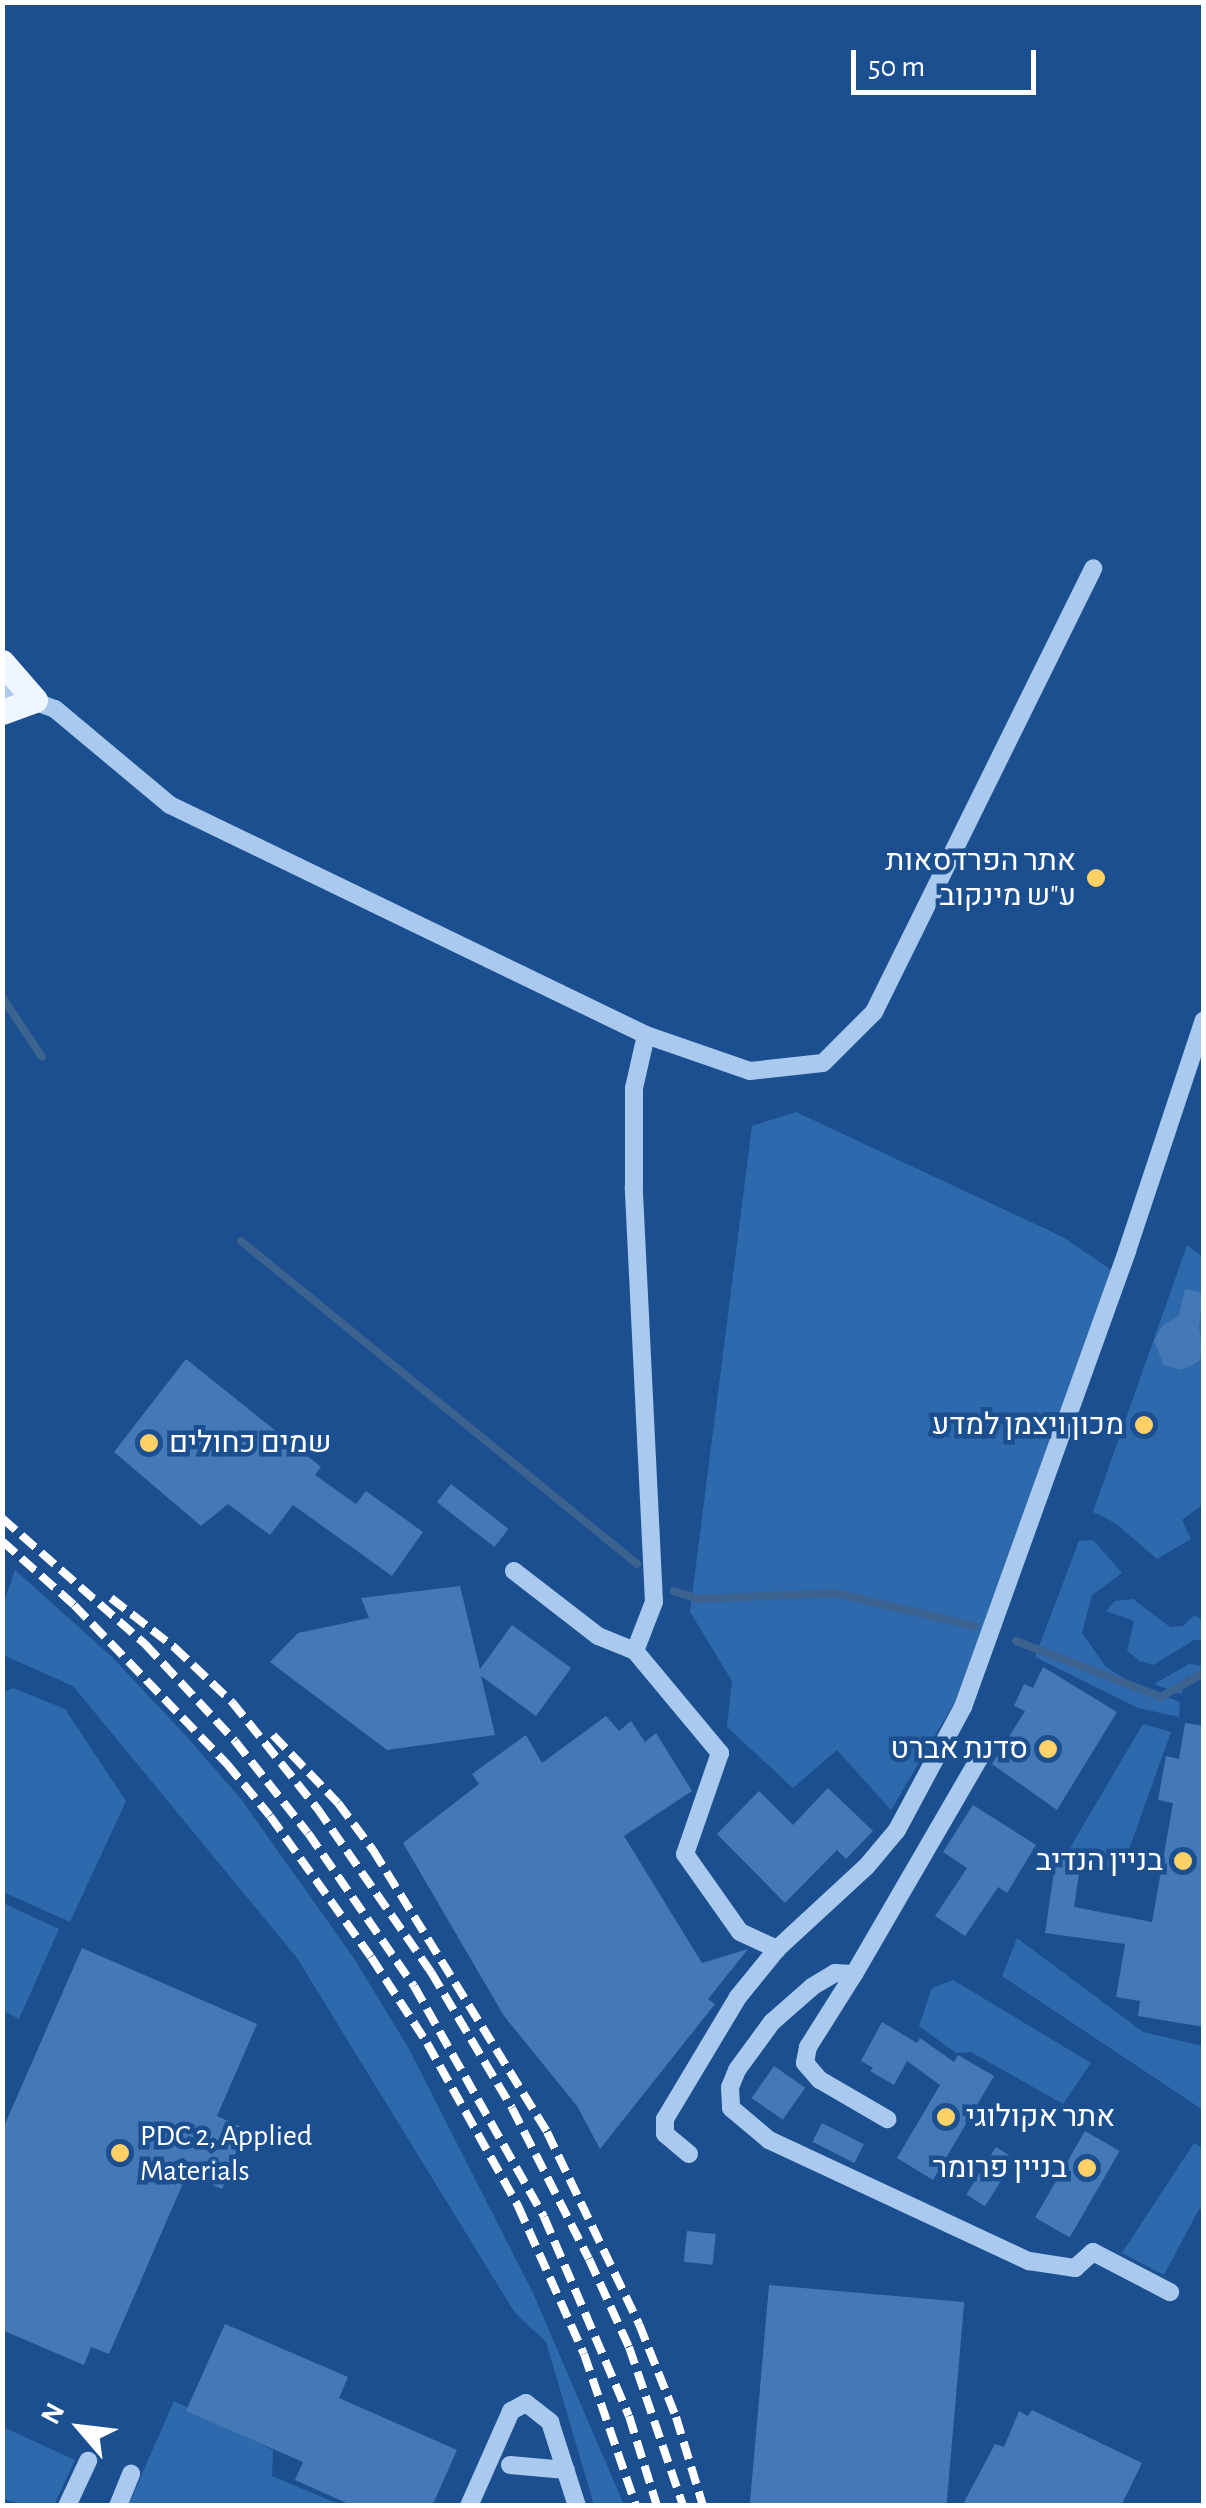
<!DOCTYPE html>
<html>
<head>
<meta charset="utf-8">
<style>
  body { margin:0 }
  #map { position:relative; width:1206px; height:2508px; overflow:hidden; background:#1b4f8f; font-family:"Alegreya Sans",Heebo,sans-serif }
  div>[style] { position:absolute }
  .green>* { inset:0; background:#2e69ad }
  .stream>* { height:8px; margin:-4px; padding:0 4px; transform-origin:4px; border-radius:4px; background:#3c6290 }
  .building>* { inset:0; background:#4478b7; transform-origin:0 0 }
  .minor>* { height:18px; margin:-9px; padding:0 9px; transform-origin:9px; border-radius:9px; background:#a9c9ee }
  .major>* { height:25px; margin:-12.5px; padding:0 12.5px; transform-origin:12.5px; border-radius:12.5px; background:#f0f6ff }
  .rail>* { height:8px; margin-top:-4px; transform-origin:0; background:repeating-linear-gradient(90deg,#fff 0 18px,transparent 0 26px) }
  .dots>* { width:28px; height:28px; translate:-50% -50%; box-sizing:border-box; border:5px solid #1b4f8f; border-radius:50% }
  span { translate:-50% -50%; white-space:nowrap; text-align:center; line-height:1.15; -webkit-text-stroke:9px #1b4f8f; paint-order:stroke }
  .poi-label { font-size:30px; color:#fff }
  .right { translate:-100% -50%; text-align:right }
  .left { translate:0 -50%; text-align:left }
  .frame { position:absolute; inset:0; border:5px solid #fff; pointer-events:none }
  .north { position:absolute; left:30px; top:2378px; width:100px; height:100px; -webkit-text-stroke:8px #1b4f8f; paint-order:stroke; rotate:298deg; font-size:28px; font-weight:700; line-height:40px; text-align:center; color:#fff }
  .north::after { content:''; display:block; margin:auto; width:35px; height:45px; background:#fff; clip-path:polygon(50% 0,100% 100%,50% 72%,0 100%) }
  .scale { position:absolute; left:851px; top:50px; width:185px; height:45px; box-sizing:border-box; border:5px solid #fff; border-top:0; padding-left:12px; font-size:30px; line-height:35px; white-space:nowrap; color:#fff; -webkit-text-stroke:8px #1b4f8f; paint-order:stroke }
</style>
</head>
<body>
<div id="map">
  <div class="green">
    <div style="clip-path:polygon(796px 1112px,1063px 1237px,1114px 1272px,956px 1700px,891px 1810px,837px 1750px,793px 1788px,727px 1727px,732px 1681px,690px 1612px,752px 1126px)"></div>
    <div style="clip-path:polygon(1187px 1245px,1203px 1257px,1203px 1504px,1182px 1520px,1191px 1539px,1157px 1559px,1115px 1523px,1093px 1512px)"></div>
    <div style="clip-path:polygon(1093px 1540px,1122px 1573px,1092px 1595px,1082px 1633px,1106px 1667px,1133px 1684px,1180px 1702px,1179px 1717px,1138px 1708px,1035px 1657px,1079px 1541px)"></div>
    <div style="clip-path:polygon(15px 1570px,112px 1657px,187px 1737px,241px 1799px,353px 1957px,408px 2047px,533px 2293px,624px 2505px,594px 2505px,546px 2342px,515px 2313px,297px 1958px,73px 1686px,3px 1655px,3px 1605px)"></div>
    <div style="clip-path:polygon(1133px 1599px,1170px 1627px,1183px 1626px,1194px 1615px,1203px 1620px,1203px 1640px,1194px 1640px,1153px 1665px,1140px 1661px,1127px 1651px,1134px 1621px,1106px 1611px,1115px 1601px)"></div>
    <div style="clip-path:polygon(1189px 1664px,1203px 1666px,1203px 1679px,1188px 1676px,1181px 1694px,1154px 1684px)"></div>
    <div style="clip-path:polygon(13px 1688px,65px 1709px,126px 1801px,70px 1922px,3px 1892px,3px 1693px)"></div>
    <div style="clip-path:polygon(1143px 1724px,1171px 1732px,1127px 1855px,1114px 1868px,1098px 1869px,1064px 1858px)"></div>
    <div style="clip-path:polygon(3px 1903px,59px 1929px,19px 2019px,3px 2011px)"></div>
    <div style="clip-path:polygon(1017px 1938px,1143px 2032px,1203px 2046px,1203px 2110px,1002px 1976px)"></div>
    <div style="clip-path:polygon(953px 1980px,1091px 2063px,1063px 2104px,971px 2052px,956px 2053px,919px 2026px,932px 1988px)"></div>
    <div style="clip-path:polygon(1194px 2143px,1203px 2148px,1203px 2211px,1199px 2209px,1164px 2275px,1122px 2253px)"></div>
    <div style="clip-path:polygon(174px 2401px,273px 2450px,272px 2476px,341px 2505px,128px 2506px)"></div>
    <div style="clip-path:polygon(3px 2427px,75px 2460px,54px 2505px,24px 2505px,3px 2499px)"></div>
  </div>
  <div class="stream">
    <div style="left:2px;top:997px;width:72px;rotate:56.3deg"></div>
    <div style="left:241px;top:1241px;width:511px;rotate:39.2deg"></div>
    <div style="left:674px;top:1591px;width:24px;rotate:19deg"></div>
    <div style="left:697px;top:1599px;width:138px;rotate:-2.5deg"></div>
    <div style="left:835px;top:1593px;width:143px;rotate:13.4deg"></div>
    <div style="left:1016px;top:1641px;width:155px;rotate:21.1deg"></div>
    <div style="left:1161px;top:1697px;width:49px;rotate:-29.2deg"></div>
  </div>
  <div class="building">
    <div style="clip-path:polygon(1185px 1289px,1204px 1293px,1199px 1328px,1204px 1352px,1198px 1362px,1181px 1370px,1164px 1365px,1154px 1341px,1162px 1326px,1179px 1315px)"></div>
    <div style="clip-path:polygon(186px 1359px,321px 1467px,315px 1475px,356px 1504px,366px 1491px,423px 1532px,392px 1576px,293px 1505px,270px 1535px,228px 1504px,201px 1526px,114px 1452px)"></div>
    <div style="left:451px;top:1484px;width:73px;height:23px;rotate:38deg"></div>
    <div style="clip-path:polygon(460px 1586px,480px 1669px,512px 1625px,571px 1668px,536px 1716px,481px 1676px,495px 1735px,387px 1750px,270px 1662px,298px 1633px,369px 1618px,361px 1598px)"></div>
    <div style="clip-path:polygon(1043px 1667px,1117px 1712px,1057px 1810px,992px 1764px,1025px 1711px,1014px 1706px,1024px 1684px,1033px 1688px)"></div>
    <div style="clip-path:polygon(606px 1716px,619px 1731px,631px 1721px,645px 1742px,656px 1733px,692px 1791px,624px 1836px,702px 1963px,748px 1949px,708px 1999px,715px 2004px,600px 2149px,577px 2106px,504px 2016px,403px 1843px,479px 1784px,472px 1774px,526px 1735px,542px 1763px)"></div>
    <div style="clip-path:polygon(1185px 1723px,1204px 1726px,1204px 2027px,1138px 2016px,1140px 2001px,1116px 1997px,1125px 1944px,1045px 1933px,1057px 1851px,1082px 1854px,1074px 1907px,1152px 1922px,1173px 1803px,1158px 1800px,1166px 1756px,1179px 1759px)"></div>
    <div style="clip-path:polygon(828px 1788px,873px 1831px,846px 1859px,837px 1850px,785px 1903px,717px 1834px,759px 1791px,793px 1825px)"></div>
    <div style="clip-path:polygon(973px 1805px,1036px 1845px,1007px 1893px,998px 1887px,965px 1936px,935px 1916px,967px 1868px,943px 1852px)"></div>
    <div style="clip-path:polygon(82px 1948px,257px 2024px,217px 2116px,248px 2130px,222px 2189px,187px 2174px,109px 2354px,91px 2347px,84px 2365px,2px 2330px,2px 2131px)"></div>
    <div style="clip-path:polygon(882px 2022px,917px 2043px,920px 2038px,954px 2062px,958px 2055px,994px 2076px,933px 2180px,897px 2158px,940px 2085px,907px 2061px,894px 2085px,870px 2071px,873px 2068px,861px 2061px)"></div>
    <div style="left:774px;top:2066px;width:38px;height:39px;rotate:35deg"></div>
    <div style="left:822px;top:2123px;width:47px;height:21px;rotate:27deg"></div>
    <div style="left:1085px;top:2131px;width:40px;height:100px;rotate:30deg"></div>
    <div style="left:996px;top:2147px;width:22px;height:56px;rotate:32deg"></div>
    <div style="left:687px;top:2231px;width:29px;height:31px;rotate:6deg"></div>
    <div style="left:769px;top:2285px;width:196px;height:222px;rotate:5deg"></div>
    <div style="clip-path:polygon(225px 2324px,348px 2377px,339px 2398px,457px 2450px,432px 2506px,353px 2506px,295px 2480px,303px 2462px,186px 2411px)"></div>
    <div style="clip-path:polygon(1032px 2410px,1142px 2463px,1121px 2506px,962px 2506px,995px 2444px,1004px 2447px,1019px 2411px,1028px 2416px)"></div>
  </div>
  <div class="minor">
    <div style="left:2px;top:690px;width:56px;rotate:19.7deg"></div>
    <div style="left:55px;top:709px;width:150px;rotate:39.9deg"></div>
    <div style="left:170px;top:805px;width:529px;rotate:25.79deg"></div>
    <div style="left:646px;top:1035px;width:110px;rotate:19.1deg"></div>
    <div style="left:750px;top:1071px;width:73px;rotate:-6.3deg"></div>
    <div style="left:823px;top:1063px;width:72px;rotate:-45deg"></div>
    <div style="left:874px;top:1012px;width:495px;rotate:-63.7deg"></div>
    <div style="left:514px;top:1571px;width:106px;rotate:37.7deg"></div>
    <div style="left:598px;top:1636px;width:40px;rotate:22deg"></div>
    <div style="left:635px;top:1651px;width:133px;rotate:50.2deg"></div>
    <div style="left:720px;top:1753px;width:107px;rotate:109.1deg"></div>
    <div style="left:685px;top:1854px;width:95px;rotate:54.8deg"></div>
    <div style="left:740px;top:1932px;width:41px;rotate:24.7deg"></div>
    <div style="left:635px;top:1651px;width:53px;rotate:-68.8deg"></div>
    <div style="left:654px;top:1602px;width:416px;rotate:-92.8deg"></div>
    <div style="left:634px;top:1186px;width:98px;rotate:-90deg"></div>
    <div style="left:634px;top:1088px;width:54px;rotate:-77.2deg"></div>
    <div style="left:984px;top:1750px;width:259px;rotate:120.1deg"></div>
    <div style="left:854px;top:1974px;width:19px;rotate:-177deg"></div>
    <div style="left:835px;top:1973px;width:27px;rotate:149deg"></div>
    <div style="left:812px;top:1987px;width:53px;rotate:138.8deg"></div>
    <div style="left:772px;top:2022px;width:59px;rotate:126.1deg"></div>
    <div style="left:737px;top:2070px;width:18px;rotate:112deg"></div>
    <div style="left:730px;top:2087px;width:21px;rotate:87deg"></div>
    <div style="left:731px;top:2108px;width:50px;rotate:40.1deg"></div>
    <div style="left:769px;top:2140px;width:287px;rotate:25deg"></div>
    <div style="left:1029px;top:2261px;width:47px;rotate:8.7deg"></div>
    <div style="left:1075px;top:2268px;width:24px;rotate:-42deg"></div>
    <div style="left:1093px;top:2252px;width:87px;rotate:27.5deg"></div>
    <div style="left:854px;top:1974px;width:86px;rotate:122.2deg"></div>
    <div style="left:808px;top:2047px;width:16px;rotate:101deg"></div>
    <div style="left:805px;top:2063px;width:23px;rotate:49deg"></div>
    <div style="left:820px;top:2080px;width:78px;rotate:30.2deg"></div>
    <div style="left:689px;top:2154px;width:31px;rotate:-140deg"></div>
    <div style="left:665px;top:2134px;width:15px;rotate:-90deg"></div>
    <div style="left:665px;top:2119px;width:142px;rotate:-59.1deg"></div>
    <div style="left:738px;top:1997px;width:62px;rotate:-50.9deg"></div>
    <div style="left:777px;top:1949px;width:121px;rotate:-42.7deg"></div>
    <div style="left:866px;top:1867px;width:48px;rotate:-50deg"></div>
    <div style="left:897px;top:1830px;width:140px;rotate:-61.8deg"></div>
    <div style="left:963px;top:1707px;width:485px;rotate:-70.2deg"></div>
    <div style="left:1127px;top:1251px;width:243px;rotate:-71.6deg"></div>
    <div style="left:510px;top:2465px;width:56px;rotate:5.1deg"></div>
    <div style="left:67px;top:2506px;width:50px;rotate:-65deg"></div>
    <div style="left:118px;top:2506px;width:35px;rotate:-68deg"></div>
    <div style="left:469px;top:2506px;width:104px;rotate:-66.1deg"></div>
    <div style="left:511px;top:2411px;width:17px;rotate:-28deg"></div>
    <div style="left:526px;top:2403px;width:31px;rotate:38deg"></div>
    <div style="left:550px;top:2422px;width:88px;rotate:72.2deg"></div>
  </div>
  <div class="major">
    <div style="left:2px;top:662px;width:50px;rotate:49deg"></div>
    <div style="left:35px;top:700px;width:35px;rotate:160deg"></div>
  </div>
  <div class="rail">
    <div style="left:2px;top:1518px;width:191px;rotate:41.4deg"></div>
    <div style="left:145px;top:1644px;width:132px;rotate:47.1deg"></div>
    <div style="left:235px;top:1741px;width:117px;rotate:51.6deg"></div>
    <div style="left:308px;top:1833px;width:186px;rotate:55.3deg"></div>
    <div style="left:414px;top:1986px;width:265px;rotate:60.6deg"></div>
    <div style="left:544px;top:2217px;width:216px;rotate:66.9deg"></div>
    <div style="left:629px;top:2416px;width:94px;rotate:72.7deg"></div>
    <div style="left:2px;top:1541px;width:96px;rotate:41.6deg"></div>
    <div style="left:74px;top:1605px;width:221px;rotate:46.1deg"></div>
    <div style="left:227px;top:1764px;width:67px;rotate:50.4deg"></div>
    <div style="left:270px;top:1816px;width:173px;rotate:54.4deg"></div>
    <div style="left:371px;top:1957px;width:103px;rotate:56.9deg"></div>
    <div style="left:427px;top:2043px;width:187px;rotate:60.8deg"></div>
    <div style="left:518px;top:2206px;width:162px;rotate:66deg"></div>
    <div style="left:584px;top:2354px;width:161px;rotate:71.1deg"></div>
    <div style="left:111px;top:1598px;width:80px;rotate:37.9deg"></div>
    <div style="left:174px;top:1647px;width:80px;rotate:43.5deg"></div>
    <div style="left:232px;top:1702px;width:136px;rotate:51.3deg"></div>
    <div style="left:317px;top:1808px;width:200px;rotate:55.2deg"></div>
    <div style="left:431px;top:1972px;width:158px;rotate:59.2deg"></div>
    <div style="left:512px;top:2108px;width:169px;rotate:63deg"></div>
    <div style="left:589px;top:2259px;width:97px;rotate:65.6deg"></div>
    <div style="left:629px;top:2347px;width:168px;rotate:71.2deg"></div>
    <div style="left:273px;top:1735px;width:94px;rotate:46.3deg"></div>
    <div style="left:338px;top:1803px;width:59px;rotate:53.3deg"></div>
    <div style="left:373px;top:1850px;width:331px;rotate:58.3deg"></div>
    <div style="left:547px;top:2132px;width:213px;rotate:64.4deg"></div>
    <div style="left:639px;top:2324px;width:100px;rotate:68.3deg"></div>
    <div style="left:676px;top:2417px;width:93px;rotate:73.1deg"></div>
  </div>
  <div class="dots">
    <div style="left:1096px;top:878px;background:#ffd166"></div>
    <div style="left:1144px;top:1425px;background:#ffd166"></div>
    <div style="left:149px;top:1443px;background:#ffd166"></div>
    <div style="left:1048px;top:1749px;background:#ffd166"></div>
    <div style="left:1183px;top:1861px;background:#ffd166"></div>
    <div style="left:946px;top:2117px;background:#ffd166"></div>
    <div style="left:120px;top:2153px;background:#ffd166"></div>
    <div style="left:1087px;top:2168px;background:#ffd166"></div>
  </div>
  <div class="poi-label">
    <span class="right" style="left:1076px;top:878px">אתר הפרדסאות<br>ע"ש מינקוב</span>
    <span class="right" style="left:1124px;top:1425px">מכון ויצמן למדע</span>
    <span class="left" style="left:169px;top:1443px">שמים כחולים</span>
    <span class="right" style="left:1028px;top:1749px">סדנת אברט</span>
    <span class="right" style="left:1163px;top:1861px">בניין הנדיב</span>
    <span class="left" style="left:966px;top:2117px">אתר אקולוגי</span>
    <span class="left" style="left:140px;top:2153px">PDC 2, Applied<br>Materials</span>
    <span class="right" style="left:1067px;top:2168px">בניין פרומר</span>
  </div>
  <div class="frame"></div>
  <div class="north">N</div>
  <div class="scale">50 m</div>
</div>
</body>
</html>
